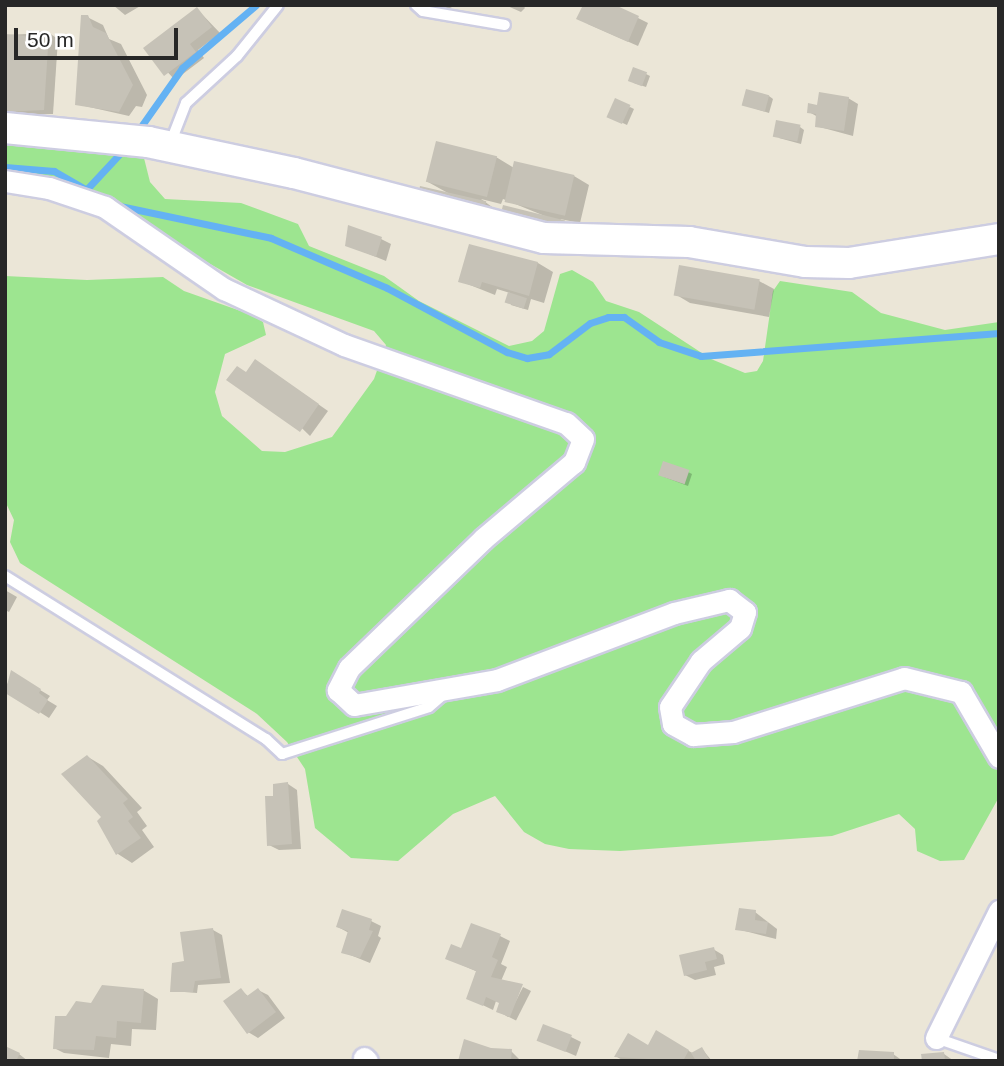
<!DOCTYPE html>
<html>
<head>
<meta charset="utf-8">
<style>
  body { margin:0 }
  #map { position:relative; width:1004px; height:1066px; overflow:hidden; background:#ebe6d7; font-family:Arial,sans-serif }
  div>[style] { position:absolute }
  .green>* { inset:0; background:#9de590 }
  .shadow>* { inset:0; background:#0003; transform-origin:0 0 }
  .stream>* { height:7px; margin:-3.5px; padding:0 3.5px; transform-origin:3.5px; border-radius:3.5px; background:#64b2f3 }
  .building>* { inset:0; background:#c6c2b7; transform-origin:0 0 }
  .roads { filter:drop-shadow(2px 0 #cdcde1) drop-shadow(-2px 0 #cdcde1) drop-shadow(0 2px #cdcde1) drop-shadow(0 -2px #cdcde1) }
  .lane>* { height:10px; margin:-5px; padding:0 5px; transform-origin:5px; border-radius:5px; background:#fff }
  .street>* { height:21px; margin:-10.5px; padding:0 10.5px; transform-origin:10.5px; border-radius:10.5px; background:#fff }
  .secondary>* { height:30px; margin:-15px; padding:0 15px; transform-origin:15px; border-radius:15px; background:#fff }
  span { translate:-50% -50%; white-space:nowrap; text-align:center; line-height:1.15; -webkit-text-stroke:6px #fff; paint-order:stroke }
  .frame { position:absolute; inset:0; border:7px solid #272727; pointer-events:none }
  .scale { position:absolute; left:14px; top:28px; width:164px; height:32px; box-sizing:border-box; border:4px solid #272727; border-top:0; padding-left:9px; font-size:21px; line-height:24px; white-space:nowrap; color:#272727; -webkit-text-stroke:5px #fff; paint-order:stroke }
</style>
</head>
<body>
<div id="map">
  <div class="green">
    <div style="clip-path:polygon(5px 136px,99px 144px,144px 158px,150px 182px,165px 199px,241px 203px,298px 224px,309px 246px,384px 276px,419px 301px,509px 346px,532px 341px,544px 331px,560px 274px,572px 270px,593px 282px,606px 301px,639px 312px,711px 359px,745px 373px,757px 371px,763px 361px,773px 291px,780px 281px,852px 292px,881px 313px,945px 330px,999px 322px,999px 797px,964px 860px,940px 861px,917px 851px,915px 829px,899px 814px,832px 836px,620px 851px,569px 849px,545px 844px,524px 832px,495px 796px,453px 814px,398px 861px,351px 858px,315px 828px,305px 769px,287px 742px,257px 714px,20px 563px,10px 542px,14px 520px,5px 501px,5px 276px,87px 280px,163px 277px,184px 291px,252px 315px,263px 322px,266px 335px,225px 354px,215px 392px,222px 416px,262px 451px,285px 452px,332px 437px,374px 379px,386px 345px,374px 331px,247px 285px,184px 249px,5px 174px)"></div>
  </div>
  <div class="shadow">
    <div style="clip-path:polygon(113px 5px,142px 5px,125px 15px)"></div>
    <div style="clip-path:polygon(442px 5px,456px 5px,448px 9px)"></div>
    <div style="clip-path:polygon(505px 5px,523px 5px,525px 8px,521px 12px)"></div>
    <div style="clip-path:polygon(197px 9px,220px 33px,198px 50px,204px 58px,175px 80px,145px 48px)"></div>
    <div style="clip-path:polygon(87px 17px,103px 25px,109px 39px,121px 44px,147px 95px,142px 107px,136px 106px,129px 116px,76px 104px)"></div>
    <div style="clip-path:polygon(638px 18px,648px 23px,638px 46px,588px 24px)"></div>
    <div style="clip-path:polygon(49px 33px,58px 39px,53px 114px,5px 114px,5px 35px)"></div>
    <div style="clip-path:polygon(646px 74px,650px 76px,646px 87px,634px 83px)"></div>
    <div style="clip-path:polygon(769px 96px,773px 99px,769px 113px,744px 105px)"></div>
    <div style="clip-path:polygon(848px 98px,858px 104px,853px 136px,816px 126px,818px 117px,809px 112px)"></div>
    <div style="clip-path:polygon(630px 107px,634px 109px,627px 125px,608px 116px)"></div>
    <div style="clip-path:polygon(800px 127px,804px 130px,801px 144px,779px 138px)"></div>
    <div style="clip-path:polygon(496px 157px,514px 168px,515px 163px,574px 176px,589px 185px,580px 223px,560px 219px,574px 228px,503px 199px,501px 204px,481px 199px,495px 209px,493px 218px,428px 182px)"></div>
    <div style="clip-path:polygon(381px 239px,391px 244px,386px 261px,347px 245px)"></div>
    <div style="clip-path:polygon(470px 246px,538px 263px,553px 272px,544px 303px,531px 299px,528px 310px,511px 305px,510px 293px,497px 289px,495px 295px,460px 281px)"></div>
    <div style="clip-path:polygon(759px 281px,774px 289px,769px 317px,690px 303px,675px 294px)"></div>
    <div style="clip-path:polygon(265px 367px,328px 411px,310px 436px,246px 374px)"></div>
    <div style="clip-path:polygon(688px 472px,692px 474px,688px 486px,664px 477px)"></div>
    <div style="clip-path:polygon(5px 590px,17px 597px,9px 612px,5px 610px)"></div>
    <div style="clip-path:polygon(12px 673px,50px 696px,47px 700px,57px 706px,49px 718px,5px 690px)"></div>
    <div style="clip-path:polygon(88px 757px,103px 766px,142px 808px,137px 812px,147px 826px,142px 830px,154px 847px,132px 863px,118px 854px,99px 821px,104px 818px)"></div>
    <div style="clip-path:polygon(288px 784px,297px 790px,301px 849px,279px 850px,269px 845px,275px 797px)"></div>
    <div style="clip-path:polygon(755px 912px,777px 929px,776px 939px,737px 929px)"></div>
    <div style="clip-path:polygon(371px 921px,381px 926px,378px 936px,381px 938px,370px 963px,343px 952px,349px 933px,338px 927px)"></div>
    <div style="clip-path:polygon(213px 930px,222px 935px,230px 983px,198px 985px,197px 993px,172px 991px,186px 962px)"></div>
    <div style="clip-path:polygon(500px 936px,510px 941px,501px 964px,507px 967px,501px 981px,520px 986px,508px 1017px,498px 1011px,501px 1003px,496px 1001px,493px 1010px,468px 998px,478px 972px,462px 965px,462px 950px)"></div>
    <div style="clip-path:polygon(713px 949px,723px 955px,725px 964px,714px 967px,716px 975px,695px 980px,685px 975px)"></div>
    <div style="left:523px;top:987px;width:9px;height:33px;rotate:27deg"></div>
    <div style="clip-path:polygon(143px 990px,158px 999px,156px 1030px,132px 1029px,131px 1046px,111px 1044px,109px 1058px,64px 1053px,54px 1048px,67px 1017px,92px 1004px)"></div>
    <div style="clip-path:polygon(241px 990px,249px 997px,258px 990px,268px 995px,285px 1018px,258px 1038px,248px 1032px)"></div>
    <div style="clip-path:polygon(657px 1032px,694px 1054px,702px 1049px,712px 1061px,624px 1061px,617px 1057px,649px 1047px)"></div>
    <div style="clip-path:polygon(571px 1037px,581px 1042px,576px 1056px,539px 1040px)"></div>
    <div style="clip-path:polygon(5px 1047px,19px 1054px,28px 1061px,5px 1061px)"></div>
    <div style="clip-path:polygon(490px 1050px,511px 1051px,521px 1061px,460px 1061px)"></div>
    <div style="clip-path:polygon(893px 1054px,903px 1061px,859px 1061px)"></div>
    <div style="clip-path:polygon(944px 1054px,954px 1061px,924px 1061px)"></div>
  </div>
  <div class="stream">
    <div style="left:142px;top:125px;width:70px;rotate:-54.9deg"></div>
    <div style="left:182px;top:68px;width:97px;rotate:-40.4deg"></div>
    <div style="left:5px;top:167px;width:49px;rotate:4.7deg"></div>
    <div style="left:54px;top:171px;width:44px;rotate:30.1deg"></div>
    <div style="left:86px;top:190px;width:59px;rotate:-47.1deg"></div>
    <div style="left:115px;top:205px;width:159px;rotate:11.9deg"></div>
    <div style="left:271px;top:238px;width:126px;rotate:23.3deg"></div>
    <div style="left:387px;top:288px;width:136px;rotate:28.1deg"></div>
    <div style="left:507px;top:352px;width:21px;rotate:17deg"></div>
    <div style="left:527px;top:358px;width:22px;rotate:-10deg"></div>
    <div style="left:549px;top:354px;width:51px;rotate:-37.1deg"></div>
    <div style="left:590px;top:323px;width:19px;rotate:-18deg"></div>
    <div style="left:608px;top:317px;width:16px"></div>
    <div style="left:624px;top:317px;width:43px;rotate:35.5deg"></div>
    <div style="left:659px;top:342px;width:44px;rotate:18.4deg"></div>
    <div style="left:701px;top:356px;width:299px;rotate:-4.4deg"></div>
  </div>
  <div class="building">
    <div style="clip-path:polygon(583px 5px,615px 5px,639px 16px,628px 42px,576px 19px)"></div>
    <div style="clip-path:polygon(197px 7px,212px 27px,190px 44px,196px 52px,164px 76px,143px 48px)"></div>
    <div style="clip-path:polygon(81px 15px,88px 15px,93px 27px,106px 33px,133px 85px,119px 112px,75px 105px)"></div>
    <div style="clip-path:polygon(28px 30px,49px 32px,44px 110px,5px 112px,5px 34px,28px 36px)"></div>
    <div style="left:633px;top:67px;width:15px;height:15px;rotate:20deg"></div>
    <div style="left:746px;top:89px;width:24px;height:17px;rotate:15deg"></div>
    <div style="clip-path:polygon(819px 92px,849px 97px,844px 131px,815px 127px,816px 114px,807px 113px,808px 103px,817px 105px)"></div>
    <div style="left:615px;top:98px;width:17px;height:21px;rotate:24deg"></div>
    <div style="left:776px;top:120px;width:25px;height:17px;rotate:11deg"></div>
    <div style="left:436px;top:141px;width:63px;height:42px;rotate:14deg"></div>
    <div style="left:514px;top:161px;width:62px;height:42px;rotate:13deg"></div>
    <div style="left:420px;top:186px;width:68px;height:12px;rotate:13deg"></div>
    <div style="left:503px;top:205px;width:64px;height:13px;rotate:14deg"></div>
    <div style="clip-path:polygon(348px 225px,382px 237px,376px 257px,345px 246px)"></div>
    <div style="clip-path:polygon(469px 244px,538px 262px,529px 296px,482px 282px,480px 288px,458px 282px)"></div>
    <div style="left:679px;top:265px;width:82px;height:31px;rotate:10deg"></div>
    <div style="left:508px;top:292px;width:20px;height:11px;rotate:18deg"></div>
    <div style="clip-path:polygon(255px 359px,319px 404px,300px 432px,226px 380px,237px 366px,246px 372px)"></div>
    <div style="left:663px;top:461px;width:28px;height:15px;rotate:19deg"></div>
    <div style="clip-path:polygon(11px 670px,41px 689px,39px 693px,48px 700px,39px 714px,5px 693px)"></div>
    <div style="clip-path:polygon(87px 755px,128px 799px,123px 803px,133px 817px,128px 821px,141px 838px,116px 855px,97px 821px,101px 817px,61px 774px)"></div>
    <div style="clip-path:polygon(288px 782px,292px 844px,267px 846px,265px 796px,273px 796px,273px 784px)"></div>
    <div style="clip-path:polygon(739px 908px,756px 910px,755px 920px,768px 922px,766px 934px,735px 930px)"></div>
    <div style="clip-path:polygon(342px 909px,372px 919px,369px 930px,373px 931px,360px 958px,341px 953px,348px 931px,336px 927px)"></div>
    <div style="clip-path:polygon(471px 923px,501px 934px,492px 957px,498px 960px,491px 977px,523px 984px,510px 1017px,496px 1012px,499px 1003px,486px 997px,483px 1006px,466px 999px,476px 971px,445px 959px,451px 944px,461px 948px)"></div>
    <div style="clip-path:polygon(213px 928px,221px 978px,195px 981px,193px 992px,170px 992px,172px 963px,184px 961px,180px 932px)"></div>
    <div style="clip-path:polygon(714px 947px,717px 959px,705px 962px,707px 970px,684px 976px,679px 955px)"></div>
    <div style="clip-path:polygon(102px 985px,144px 989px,141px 1023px,117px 1021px,116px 1038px,96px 1036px,94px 1050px,53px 1049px,55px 1016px,66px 1016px,76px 1001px,91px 1003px)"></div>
    <div style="clip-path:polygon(241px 988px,247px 996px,258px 988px,276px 1012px,247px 1034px,223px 1001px)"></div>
    <div style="left:543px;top:1024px;width:31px;height:18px;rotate:21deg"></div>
    <div style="clip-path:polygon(656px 1030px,689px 1050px,683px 1061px,614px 1057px,628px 1033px,648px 1045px)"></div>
    <div style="clip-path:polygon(464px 1039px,491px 1048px,512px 1049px,511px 1061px,458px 1061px)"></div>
    <div style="clip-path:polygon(5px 1046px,20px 1053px,16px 1061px,5px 1061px)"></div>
    <div style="clip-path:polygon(702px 1047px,710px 1061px,696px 1061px,691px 1053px)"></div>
    <div style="clip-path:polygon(859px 1050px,894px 1052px,894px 1061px,857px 1061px)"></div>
    <div style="clip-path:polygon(944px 1052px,945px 1061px,922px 1061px,921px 1054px)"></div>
  </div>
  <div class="roads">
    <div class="lane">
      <div style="left:416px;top:5px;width:9px;rotate:41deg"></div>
      <div style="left:423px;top:11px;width:83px;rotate:9.7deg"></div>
      <div style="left:170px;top:144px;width:44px;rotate:-68.7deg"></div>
      <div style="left:186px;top:103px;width:69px;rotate:-42.7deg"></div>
      <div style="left:237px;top:56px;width:65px;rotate:-51.2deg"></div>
      <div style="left:5px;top:576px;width:308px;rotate:32deg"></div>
      <div style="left:266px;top:739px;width:22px;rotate:43deg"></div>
      <div style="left:282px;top:754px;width:154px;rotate:-17.7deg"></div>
      <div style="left:429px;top:707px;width:20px;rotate:-41deg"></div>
      <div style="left:936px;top:1038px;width:67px;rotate:19.2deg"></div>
    </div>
    <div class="street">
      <div style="left:5px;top:181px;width:45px;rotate:9deg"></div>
      <div style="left:49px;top:188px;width:59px;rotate:18.7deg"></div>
      <div style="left:105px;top:207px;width:145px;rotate:34.6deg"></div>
      <div style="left:224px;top:289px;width:132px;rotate:25deg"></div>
      <div style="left:344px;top:345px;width:235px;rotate:19.4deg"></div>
      <div style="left:566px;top:423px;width:23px;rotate:43deg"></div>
      <div style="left:583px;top:439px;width:25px;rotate:111deg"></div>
      <div style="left:574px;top:462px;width:119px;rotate:139.8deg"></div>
      <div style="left:483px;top:539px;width:186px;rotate:136.1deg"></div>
      <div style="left:349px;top:668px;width:25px;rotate:117deg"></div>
      <div style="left:338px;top:690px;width:22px;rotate:43deg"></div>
      <div style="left:354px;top:705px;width:145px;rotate:-9.9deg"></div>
      <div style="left:497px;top:680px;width:189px;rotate:-20.7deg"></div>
      <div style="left:674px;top:613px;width:57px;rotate:-13.3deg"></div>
      <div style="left:729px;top:600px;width:20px;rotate:37deg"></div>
      <div style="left:745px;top:612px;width:17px;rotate:107deg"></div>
      <div style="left:740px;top:628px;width:51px;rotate:139.8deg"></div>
      <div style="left:701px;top:661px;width:55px;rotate:124deg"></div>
      <div style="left:670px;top:707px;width:17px;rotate:80deg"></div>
      <div style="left:673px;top:724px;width:23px;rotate:29deg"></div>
      <div style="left:693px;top:735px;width:40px;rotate:-4.3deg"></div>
      <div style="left:733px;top:732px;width:179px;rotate:-17.5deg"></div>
      <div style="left:904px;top:678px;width:59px;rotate:13.8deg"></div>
      <div style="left:961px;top:692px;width:75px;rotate:59.7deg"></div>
      <div style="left:936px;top:1038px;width:142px;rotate:-63.6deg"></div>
      <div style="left:364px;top:1058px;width:4px;rotate:45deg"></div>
    </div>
    <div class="secondary">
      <div style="left:5px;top:128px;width:144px;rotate:5.6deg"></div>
      <div style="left:148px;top:142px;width:149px;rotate:12deg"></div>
      <div style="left:294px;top:173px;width:258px;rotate:14.6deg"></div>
      <div style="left:544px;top:238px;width:145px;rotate:1.6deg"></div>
      <div style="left:689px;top:242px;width:118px;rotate:9.8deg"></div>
      <div style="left:805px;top:262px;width:44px;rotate:1.3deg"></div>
      <div style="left:849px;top:263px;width:152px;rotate:-9.1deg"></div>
    </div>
  </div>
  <div class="frame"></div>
  <div class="scale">50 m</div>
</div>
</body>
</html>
